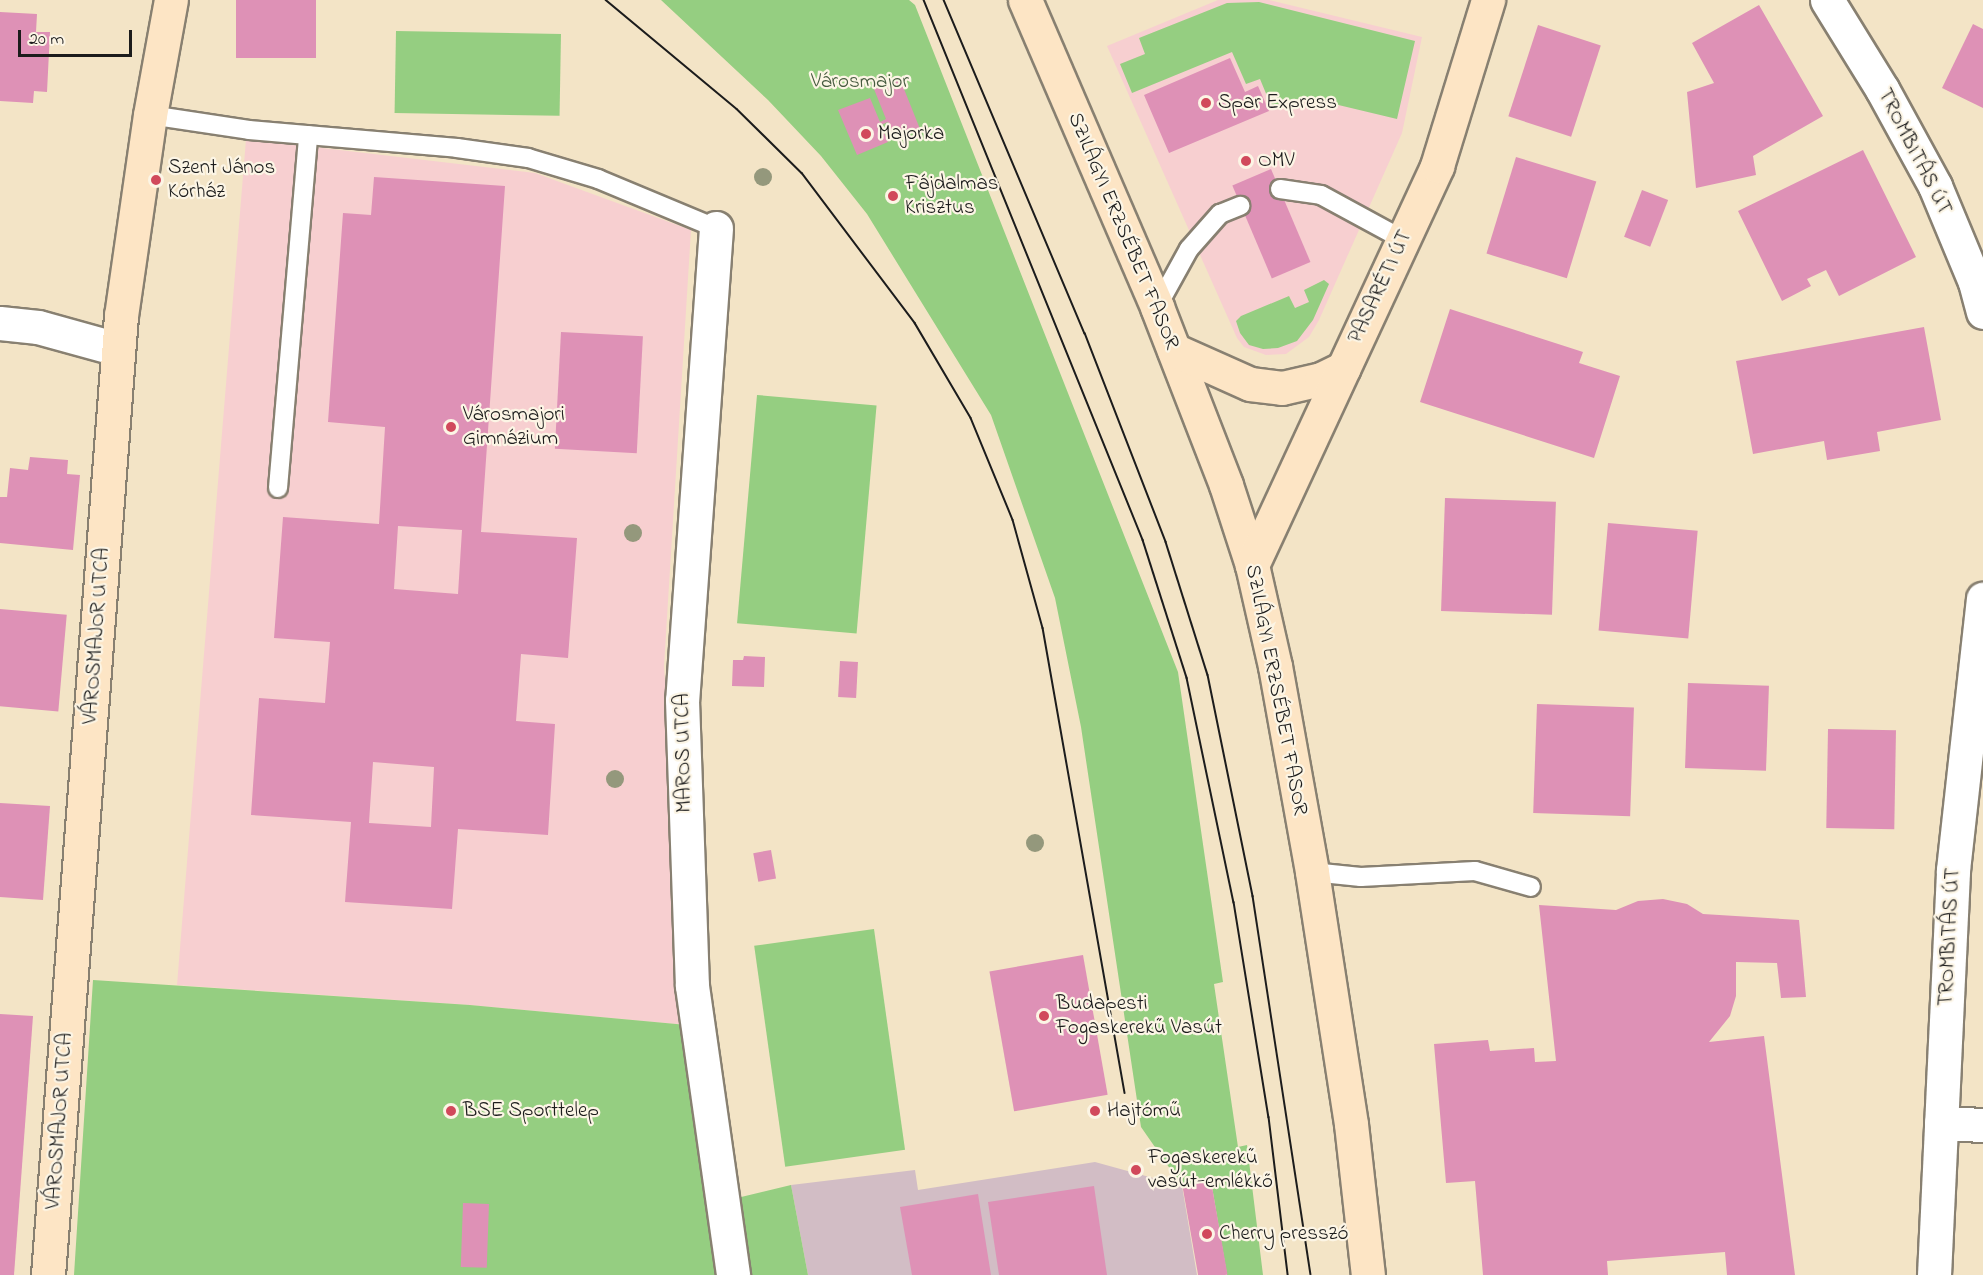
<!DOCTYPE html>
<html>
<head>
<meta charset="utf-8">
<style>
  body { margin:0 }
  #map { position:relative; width:1983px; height:1275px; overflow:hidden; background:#f3e4c6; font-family:"Indie Flower",sans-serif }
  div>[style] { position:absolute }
  .built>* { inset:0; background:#f7cfd0 }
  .industrial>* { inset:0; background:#d2bdc5 }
  .green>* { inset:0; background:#95ce81; transform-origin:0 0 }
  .building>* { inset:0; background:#de91b6; transform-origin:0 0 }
  .roads { filter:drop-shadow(2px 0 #888071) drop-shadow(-2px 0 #888071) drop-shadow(0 2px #888071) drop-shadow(0 -2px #888071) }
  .lane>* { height:18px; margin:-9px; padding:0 9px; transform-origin:9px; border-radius:9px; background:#fff }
  .street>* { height:33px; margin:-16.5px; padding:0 16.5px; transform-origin:16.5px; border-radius:16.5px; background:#fff }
  .secondary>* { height:33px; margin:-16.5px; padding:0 16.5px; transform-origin:16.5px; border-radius:16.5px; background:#fde5c5 }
  .tram>* { height:1.5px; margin:-0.75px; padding:0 0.75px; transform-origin:0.75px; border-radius:0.75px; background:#1c1c1c }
  .trees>* { width:18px; height:18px; margin:-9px; border-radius:50%; background:#94987c }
  .dots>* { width:16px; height:16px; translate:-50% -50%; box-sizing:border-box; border:3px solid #fcf5e5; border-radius:50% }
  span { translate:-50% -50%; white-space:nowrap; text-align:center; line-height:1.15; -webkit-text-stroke:4.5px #fcf5e5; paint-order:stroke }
  .park-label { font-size:21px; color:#465a3f }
  .poi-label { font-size:21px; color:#1c1c1c }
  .left { translate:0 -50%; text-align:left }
  .street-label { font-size:21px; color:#1c1c1c }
  .scale { position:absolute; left:18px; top:30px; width:114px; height:27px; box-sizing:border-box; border:3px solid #1c1c1c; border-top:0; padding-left:8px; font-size:18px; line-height:21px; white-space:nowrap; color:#1c1c1c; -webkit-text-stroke:4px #fcf5e5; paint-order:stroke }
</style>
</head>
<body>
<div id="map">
  <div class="built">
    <div style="clip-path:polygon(1218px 0,1269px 0,1422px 37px,1402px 133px,1319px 320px,1309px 337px,1286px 354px,1266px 355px,1244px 347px,1237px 338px,1107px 46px)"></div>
    <div style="clip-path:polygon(246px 139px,535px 173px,691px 230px,664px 666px,687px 1025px,470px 1005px,177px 985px)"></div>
  </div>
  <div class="industrial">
    <div style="clip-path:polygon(1095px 1162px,1182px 1186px,1197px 1275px,808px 1275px,791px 1185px,915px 1170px,918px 1190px)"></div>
  </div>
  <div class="green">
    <div style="clip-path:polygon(661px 0,909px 0,915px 5px,1178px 672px,1223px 982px,1214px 984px,1238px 1147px,1247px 1145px,1263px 1275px,1227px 1275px,1211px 1181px,1182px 1186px,1141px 1127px,1081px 727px,1055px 598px,991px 415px,867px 214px,821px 156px,768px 100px)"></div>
    <div style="clip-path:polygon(1259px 2px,1415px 41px,1397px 119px,1305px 97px,1272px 108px,1260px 79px,1246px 84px,1232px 52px,1132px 93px,1120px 64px,1145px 54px,1139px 38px,1227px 3px)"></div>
    <div style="left:396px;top:31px;width:165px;height:82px;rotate:1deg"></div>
    <div style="clip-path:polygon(1324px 280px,1329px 284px,1313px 320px,1297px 341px,1278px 348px,1263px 349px,1249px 345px,1240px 333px,1236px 321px,1241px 316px,1289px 296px,1295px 308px,1309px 302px,1304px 290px)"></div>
    <div style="left:757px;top:395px;width:120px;height:229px;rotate:5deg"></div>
    <div style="left:874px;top:929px;width:223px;height:121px;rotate:82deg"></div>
    <div style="clip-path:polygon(93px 980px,470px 1005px,687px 1025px,737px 1198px,791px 1185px,808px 1275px,74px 1275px)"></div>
  </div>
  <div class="building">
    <div style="left:236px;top:0;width:80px;height:58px"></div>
    <div style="clip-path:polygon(1759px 5px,1823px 116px,1753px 156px,1756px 175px,1696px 188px,1687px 92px,1714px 83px,1692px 43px)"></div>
    <div style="clip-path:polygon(0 12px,37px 14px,36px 32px,50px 32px,47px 92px,34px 91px,33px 103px,0 101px)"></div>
    <div style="clip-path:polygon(1973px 24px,1983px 29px,1983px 108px,1942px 88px)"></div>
    <div style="left:1538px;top:25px;width:66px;height:96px;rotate:18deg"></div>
    <div style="clip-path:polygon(1230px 58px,1245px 92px,1258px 86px,1269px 111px,1169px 153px,1144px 95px)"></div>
    <div style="clip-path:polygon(900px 79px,920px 129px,894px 140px,888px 122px,881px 125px,888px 142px,857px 155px,838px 110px,870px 98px,880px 122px,886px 119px,874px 89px)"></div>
    <div style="clip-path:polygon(1863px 150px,1916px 257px,1839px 296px,1826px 270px,1807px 279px,1811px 286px,1782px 301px,1738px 211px)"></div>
    <div style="left:1516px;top:157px;width:84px;height:101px;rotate:17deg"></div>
    <div style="left:1271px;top:169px;width:101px;height:42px;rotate:67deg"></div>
    <div style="clip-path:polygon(evenodd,374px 177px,505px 186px,481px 532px,577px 538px,568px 658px,521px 654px,516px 721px,555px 724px,548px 835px,458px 829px,452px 909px,345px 902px,351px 822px,251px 815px,259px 698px,325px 703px,330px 642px,274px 638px,283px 517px,379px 524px,385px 427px,328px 422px,343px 213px,371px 215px,374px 177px,398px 526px,462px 530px,458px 594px,394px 589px,398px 526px,374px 177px,373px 762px,434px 767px,431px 827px,369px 823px,373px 762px)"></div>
    <div style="left:1642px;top:190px;width:28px;height:50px;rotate:21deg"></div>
    <div style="clip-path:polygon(1450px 309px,1583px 352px,1579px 363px,1620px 376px,1594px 458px,1420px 402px)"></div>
    <div style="clip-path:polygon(1924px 327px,1941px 420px,1877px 432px,1880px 451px,1827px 460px,1824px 441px,1753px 454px,1736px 361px)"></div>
    <div style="left:561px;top:332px;width:82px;height:117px;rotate:3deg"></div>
    <div style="clip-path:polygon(30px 457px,68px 460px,67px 474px,80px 475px,73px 550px,0 543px,0 497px,7px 497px,10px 468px,28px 470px)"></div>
    <div style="left:1445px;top:498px;width:111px;height:113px;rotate:2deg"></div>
    <div style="left:1608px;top:523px;width:90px;height:108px;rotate:5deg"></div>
    <div style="left:0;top:609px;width:67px;height:97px;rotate:5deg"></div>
    <div style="clip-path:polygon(744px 656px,765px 657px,764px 687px,732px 686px,733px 660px,743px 660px)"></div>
    <div style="left:840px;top:661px;width:18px;height:36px;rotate:3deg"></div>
    <div style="left:1688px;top:683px;width:81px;height:85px;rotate:2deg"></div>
    <div style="left:1537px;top:704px;width:97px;height:109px;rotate:2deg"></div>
    <div style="left:1828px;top:729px;width:68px;height:99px;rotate:1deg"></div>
    <div style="clip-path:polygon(0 803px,50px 806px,43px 900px,0 897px)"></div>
    <div style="left:771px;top:850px;width:29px;height:18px;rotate:80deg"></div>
    <div style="clip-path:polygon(1663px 899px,1687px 904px,1703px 914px,1799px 920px,1806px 997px,1781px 998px,1777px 963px,1736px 962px,1736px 996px,1730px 1016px,1709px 1042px,1764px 1036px,1795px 1275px,1727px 1275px,1725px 1252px,1607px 1261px,1608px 1275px,1483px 1275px,1475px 1181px,1446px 1183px,1434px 1044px,1488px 1040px,1490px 1051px,1534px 1048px,1535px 1062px,1556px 1061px,1539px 905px,1616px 910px,1638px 901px)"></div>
    <div style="left:1083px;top:955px;width:142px;height:95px;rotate:80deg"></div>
    <div style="clip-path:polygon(0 1014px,33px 1016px,14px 1275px,0 1275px)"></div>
    <div style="left:1211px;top:1181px;width:95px;height:29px;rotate:80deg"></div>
    <div style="clip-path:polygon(1094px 1186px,1107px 1275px,999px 1275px,988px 1202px)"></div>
    <div style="clip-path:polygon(978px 1194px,991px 1275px,912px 1275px,900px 1207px)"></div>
    <div style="left:463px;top:1203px;width:26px;height:64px;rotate:2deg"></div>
  </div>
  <div class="roads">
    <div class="lane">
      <div style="left:150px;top:115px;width:100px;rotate:8.6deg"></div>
      <div style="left:249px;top:130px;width:209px;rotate:4.9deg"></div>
      <div style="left:457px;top:148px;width:72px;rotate:8deg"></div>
      <div style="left:528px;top:158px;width:73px;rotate:16.7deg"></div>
      <div style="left:598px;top:179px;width:128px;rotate:22.6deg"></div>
      <div style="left:1280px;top:189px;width:41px;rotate:8.3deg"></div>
      <div style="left:1321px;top:195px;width:94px;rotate:28.5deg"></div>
      <div style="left:1157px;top:307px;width:66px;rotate:-61.1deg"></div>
      <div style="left:1189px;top:249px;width:47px;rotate:-48.5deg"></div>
      <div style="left:1220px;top:214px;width:22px;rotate:-22deg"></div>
      <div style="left:278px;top:488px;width:354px;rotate:-85.1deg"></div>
      <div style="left:1312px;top:872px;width:49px;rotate:5.8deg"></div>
      <div style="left:1361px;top:877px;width:114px;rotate:-3deg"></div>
      <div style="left:1475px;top:871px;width:58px;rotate:15.9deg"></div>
    </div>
    <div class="street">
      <div style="left:1827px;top:0;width:105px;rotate:58.3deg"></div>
      <div style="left:1882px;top:89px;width:111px;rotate:61.3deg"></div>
      <div style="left:1935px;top:186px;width:104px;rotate:67.4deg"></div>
      <div style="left:1975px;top:282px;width:31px;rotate:75deg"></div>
      <div style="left:716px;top:228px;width:473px;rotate:94.1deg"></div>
      <div style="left:682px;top:700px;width:286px;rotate:88deg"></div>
      <div style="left:692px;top:986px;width:292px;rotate:81.9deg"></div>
      <div style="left:0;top:323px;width:38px;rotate:6deg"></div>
      <div style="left:38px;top:327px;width:83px;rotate:15.4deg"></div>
      <div style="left:1941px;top:1123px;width:42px;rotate:2.7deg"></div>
      <div style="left:1934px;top:1275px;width:405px;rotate:-87.3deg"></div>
      <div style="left:1953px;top:870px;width:273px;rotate:-83.7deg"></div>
    </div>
    <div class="secondary">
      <div style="left:1025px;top:0;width:334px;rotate:66.7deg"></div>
      <div style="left:1157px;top:307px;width:191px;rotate:68.8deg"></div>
      <div style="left:1226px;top:485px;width:84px;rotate:72deg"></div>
      <div style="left:1252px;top:565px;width:104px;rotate:77.2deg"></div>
      <div style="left:1275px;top:666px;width:209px;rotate:79.8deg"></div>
      <div style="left:1312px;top:872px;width:255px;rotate:81.2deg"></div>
      <div style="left:1351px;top:1124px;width:152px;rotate:83.6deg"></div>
      <div style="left:1174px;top:350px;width:83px;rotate:24.1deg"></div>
      <div style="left:1250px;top:384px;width:32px;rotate:7deg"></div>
      <div style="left:1282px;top:388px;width:40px;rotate:-13deg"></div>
      <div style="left:1321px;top:379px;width:25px;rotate:-26deg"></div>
      <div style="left:1252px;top:565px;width:440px;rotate:-65.1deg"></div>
      <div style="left:1437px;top:166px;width:174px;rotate:-72.9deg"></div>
      <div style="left:48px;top:1275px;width:962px;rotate:-85.65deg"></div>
      <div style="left:121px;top:316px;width:203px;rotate:-81.8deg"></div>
      <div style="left:150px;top:115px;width:117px;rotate:-79.7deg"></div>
    </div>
  </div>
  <div class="tram">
    <div style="left:606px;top:0;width:170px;rotate:39.8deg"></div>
    <div style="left:737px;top:109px;width:91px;rotate:44.6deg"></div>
    <div style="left:802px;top:173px;width:188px;rotate:53deg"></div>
    <div style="left:915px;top:323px;width:110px;rotate:59.5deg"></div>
    <div style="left:971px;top:418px;width:110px;rotate:67.6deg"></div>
    <div style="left:1013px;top:520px;width:112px;rotate:74.5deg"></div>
    <div style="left:1043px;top:628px;width:472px;rotate:80deg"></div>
    <div style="left:924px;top:0;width:583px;rotate:67.92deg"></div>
    <div style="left:1143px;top:540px;width:145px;rotate:72.3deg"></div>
    <div style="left:1187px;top:678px;width:229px;rotate:78.2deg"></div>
    <div style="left:1234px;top:902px;width:218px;rotate:80.8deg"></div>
    <div style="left:1269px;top:1117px;width:159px;rotate:83.1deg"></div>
    <div style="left:944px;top:0;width:362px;rotate:67.1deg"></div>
    <div style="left:1085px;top:333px;width:224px;rotate:68.8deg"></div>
    <div style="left:1166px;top:542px;width:139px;rotate:72.5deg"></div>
    <div style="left:1208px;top:675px;width:226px;rotate:78.5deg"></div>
    <div style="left:1253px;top:896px;width:383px;rotate:81.3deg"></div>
  </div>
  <div class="trees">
    <div style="left:763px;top:177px"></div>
    <div style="left:633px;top:533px"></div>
    <div style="left:615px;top:779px"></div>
    <div style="left:1035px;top:843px"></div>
  </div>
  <div class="dots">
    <div style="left:1206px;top:103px;background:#d1495b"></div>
    <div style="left:866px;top:134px;background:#d1495b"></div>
    <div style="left:1246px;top:161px;background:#d1495b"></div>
    <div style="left:156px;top:180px;background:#d1495b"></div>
    <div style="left:893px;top:196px;background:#d1495b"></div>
    <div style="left:451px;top:427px;background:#d1495b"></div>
    <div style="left:1044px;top:1016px;background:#d1495b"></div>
    <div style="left:451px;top:1111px;background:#d1495b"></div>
    <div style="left:1095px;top:1111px;background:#d1495b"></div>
    <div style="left:1136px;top:1170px;background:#d1495b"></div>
    <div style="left:1207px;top:1234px;background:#d1495b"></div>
  </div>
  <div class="park-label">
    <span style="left:860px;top:82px">Városmajor</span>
  </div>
  <div class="poi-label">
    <span class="left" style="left:1218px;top:103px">Spar Express</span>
    <span class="left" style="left:878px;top:134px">Majorka</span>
    <span class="left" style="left:1258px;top:161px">OMV</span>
    <span class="left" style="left:168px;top:180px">Szent János<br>Kórház</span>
    <span class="left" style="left:905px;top:196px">Fájdalmas<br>Krisztus</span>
    <span class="left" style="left:463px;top:427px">Városmajori<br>Gimnázium</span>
    <span class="left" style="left:1056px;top:1016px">Budapesti<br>Fogaskerekű Vasút</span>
    <span class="left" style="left:463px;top:1111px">BSE Sporttelep</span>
    <span class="left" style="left:1107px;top:1111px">Hajtómű</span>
    <span class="left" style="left:1148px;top:1170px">Fogaskerekű<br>vasút-emlékkő</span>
    <span class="left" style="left:1219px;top:1234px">Cherry presszó</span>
  </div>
  <div class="street-label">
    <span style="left:1914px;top:152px;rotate:63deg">TROMBITÁS ÚT</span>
    <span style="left:1123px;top:231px;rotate:67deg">SZILÁGYI ERZSÉBET FASOR</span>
    <span style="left:1381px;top:287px;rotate:-65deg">PASARÉTI ÚT</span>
    <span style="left:97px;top:636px;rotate:-86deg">VÁROSMAJOR UTCA</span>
    <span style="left:1276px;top:690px;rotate:79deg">SZILÁGYI ERZSÉBET FASOR</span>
    <span style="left:684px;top:753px;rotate:-91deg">MAROS UTCA</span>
    <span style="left:1950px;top:937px;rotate:-87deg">TROMBITÁS ÚT</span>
    <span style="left:60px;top:1121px;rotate:-86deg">VÁROSMAJOR UTCA</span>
  </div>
  <div class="scale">20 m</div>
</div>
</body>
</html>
